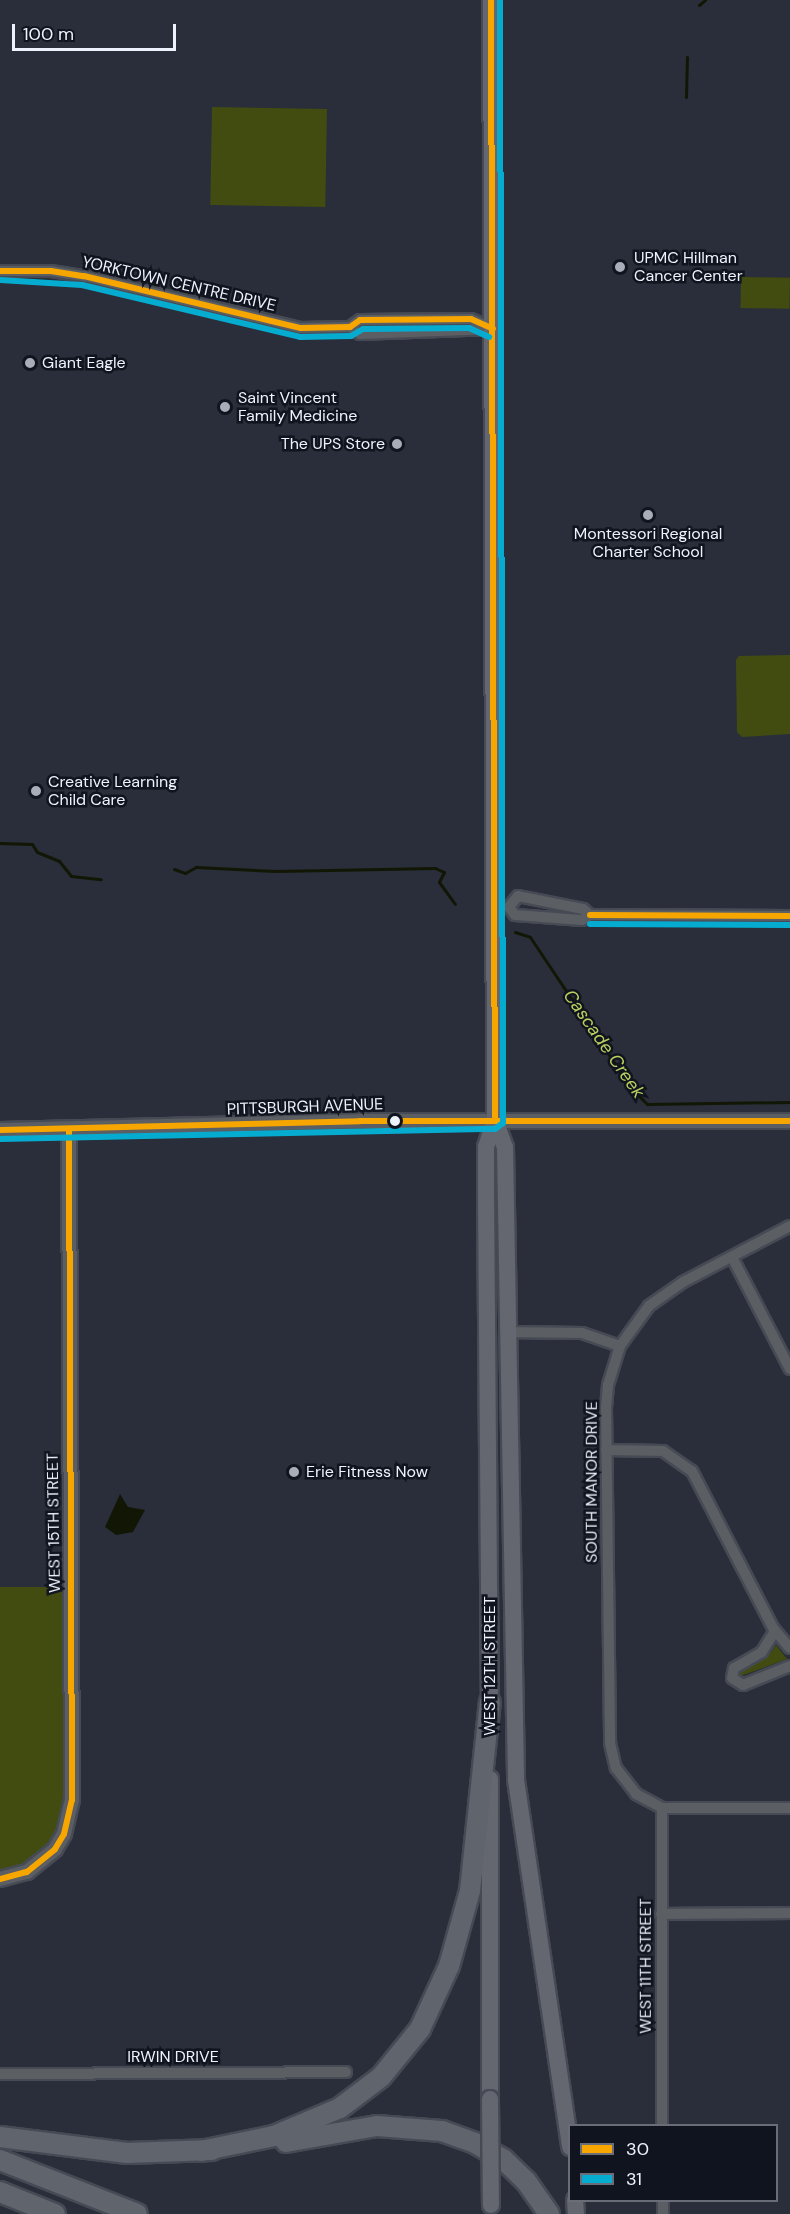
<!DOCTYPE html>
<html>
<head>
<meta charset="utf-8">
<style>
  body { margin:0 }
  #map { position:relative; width:790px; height:2214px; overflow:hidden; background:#292e3a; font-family:"DM Sans",sans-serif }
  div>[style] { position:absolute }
  .green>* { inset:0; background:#424c10; transform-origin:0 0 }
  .water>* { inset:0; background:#121705 }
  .stream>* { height:3px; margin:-1.5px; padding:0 1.5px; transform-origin:1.5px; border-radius:1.5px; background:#121705 }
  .roads { filter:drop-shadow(2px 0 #464a54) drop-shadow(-2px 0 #464a54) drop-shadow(0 2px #464a54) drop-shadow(0 -2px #464a54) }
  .minor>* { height:10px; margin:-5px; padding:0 5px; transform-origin:5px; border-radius:5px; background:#5b5e63 }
  .tertiary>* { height:14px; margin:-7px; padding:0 7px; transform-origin:7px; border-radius:7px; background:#5b5e63 }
  .primary>* { height:16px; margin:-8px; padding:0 8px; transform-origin:8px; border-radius:8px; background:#64676f }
  .motorway>* { height:20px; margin:-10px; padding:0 10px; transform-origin:10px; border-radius:10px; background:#60646d }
  .bridges { filter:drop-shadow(2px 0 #464a54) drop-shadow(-2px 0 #464a54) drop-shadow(0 2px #464a54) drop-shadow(0 -2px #464a54) }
  .primary-bridge>* { height:16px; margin:-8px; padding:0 8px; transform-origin:8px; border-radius:8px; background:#64676f }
  .bus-1>* { height:6px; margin:-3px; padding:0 3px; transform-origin:3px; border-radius:3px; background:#f7a600 }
  .bus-2>* { height:6px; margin:-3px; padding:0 3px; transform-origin:3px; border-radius:3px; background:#06acd0 }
  .dots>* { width:16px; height:16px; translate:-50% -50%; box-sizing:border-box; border:3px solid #10141e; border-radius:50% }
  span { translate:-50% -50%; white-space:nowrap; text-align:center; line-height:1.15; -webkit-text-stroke:5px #10141e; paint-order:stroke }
  .poi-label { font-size:16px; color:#edf2fd }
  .left { translate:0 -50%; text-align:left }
  .right { translate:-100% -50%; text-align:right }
  .street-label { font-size:16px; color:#edf2fd }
  .water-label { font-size:18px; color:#bacf5e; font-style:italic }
  .legend { position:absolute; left:568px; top:2124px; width:210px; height:78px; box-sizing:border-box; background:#10141e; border:2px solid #686d77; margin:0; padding:8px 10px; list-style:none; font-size:18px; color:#edf2fd }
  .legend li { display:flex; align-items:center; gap:12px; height:30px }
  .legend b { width:30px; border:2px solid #686d77 }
  .scale { position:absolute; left:12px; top:24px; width:164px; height:27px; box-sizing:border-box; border:3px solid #edf2fd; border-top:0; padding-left:8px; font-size:18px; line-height:21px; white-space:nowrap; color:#edf2fd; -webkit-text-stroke:4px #10141e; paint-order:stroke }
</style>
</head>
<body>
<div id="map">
  <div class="green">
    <div style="left:212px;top:107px;width:115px;height:98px;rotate:1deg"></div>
    <div style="left:741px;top:277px;width:49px;height:31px;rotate:1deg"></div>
    <div style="clip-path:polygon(790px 655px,790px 734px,742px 737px,737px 732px,736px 660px,739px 656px)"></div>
    <div style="clip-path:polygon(0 1587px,65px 1587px,67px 1797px,57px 1836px,44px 1852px,27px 1865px,0 1874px)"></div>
    <div style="clip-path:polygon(776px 1645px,787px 1659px,738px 1677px,739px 1672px,769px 1655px)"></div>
  </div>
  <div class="water">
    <div style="clip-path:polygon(120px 1494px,128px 1507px,145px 1510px,133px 1532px,116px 1535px,105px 1527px)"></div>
  </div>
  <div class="stream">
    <div style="left:699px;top:5px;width:8px;rotate:-40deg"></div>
    <div style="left:686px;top:97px;width:40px;rotate:-88.6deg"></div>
    <div style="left:0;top:843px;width:32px;rotate:2deg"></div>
    <div style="left:32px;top:844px;width:9px;rotate:58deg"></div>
    <div style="left:37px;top:852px;width:24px;rotate:22deg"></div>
    <div style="left:59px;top:861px;width:19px;rotate:51deg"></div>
    <div style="left:71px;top:876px;width:30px;rotate:6deg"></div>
    <div style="left:174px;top:869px;width:12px;rotate:20deg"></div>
    <div style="left:185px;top:873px;width:13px;rotate:-29deg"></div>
    <div style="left:196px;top:867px;width:80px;rotate:2.9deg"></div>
    <div style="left:276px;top:871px;width:159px;rotate:-1.1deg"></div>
    <div style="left:435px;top:868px;width:10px;rotate:24deg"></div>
    <div style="left:444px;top:872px;width:11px;rotate:117deg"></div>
    <div style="left:439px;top:882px;width:27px;rotate:54deg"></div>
    <div style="left:515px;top:932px;width:16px;rotate:18deg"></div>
    <div style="left:530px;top:937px;width:182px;rotate:56.2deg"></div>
    <div style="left:631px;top:1088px;width:23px;rotate:45deg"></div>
    <div style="left:647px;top:1104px;width:143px;rotate:-0.8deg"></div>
  </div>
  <div class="roads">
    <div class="minor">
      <div style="left:0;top:271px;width:51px"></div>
      <div style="left:51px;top:271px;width:33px;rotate:9deg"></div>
      <div style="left:84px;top:276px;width:223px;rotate:13.5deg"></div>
      <div style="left:301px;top:328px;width:49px;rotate:-1.2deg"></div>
      <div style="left:350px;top:327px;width:12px;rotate:-35deg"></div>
      <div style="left:360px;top:320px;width:111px;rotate:-0.5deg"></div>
      <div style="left:471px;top:319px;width:24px;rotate:24deg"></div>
      <div style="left:350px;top:327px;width:12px;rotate:35deg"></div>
      <div style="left:360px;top:334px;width:133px;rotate:-2.2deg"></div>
      <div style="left:590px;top:915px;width:9px;rotate:-139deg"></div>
      <div style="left:583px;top:909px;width:66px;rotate:-168.7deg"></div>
      <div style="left:518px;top:896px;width:14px;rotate:129deg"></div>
      <div style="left:509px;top:907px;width:10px;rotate:53deg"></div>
      <div style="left:515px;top:915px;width:67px;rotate:4.3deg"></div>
      <div style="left:582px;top:920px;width:9px;rotate:-32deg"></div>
      <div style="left:590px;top:915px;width:200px;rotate:0.3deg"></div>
      <div style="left:790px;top:1226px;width:121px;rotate:152.4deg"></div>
      <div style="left:683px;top:1282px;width:42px;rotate:144.8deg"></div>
      <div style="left:649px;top:1306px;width:49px;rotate:125.9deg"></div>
      <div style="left:620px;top:1346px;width:41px;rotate:107.1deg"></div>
      <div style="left:608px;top:1385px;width:22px;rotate:95deg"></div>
      <div style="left:606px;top:1407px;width:336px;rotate:89.3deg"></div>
      <div style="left:610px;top:1743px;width:26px;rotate:77deg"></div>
      <div style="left:616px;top:1768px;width:33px;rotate:52deg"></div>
      <div style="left:636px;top:1794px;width:30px;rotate:28deg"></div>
      <div style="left:662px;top:1808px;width:128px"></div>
      <div style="left:732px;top:1257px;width:126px;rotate:62.6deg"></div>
      <div style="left:506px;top:1332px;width:76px;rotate:0.8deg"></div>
      <div style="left:582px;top:1333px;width:40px;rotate:18.9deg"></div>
      <div style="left:606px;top:1450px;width:57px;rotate:1deg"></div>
      <div style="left:663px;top:1451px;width:35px;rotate:35deg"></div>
      <div style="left:692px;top:1471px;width:177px;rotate:62.7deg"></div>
      <div style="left:773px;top:1628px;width:26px;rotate:50deg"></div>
      <div style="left:775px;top:1631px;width:25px;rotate:122deg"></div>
      <div style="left:762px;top:1652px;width:32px;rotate:150deg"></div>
      <div style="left:734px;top:1668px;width:10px;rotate:101deg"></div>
      <div style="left:732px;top:1678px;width:13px;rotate:32deg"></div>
      <div style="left:743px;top:1685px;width:51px;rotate:-22deg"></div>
      <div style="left:662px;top:1808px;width:318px;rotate:90deg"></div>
      <div style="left:661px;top:1914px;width:129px;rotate:-0.4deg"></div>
      <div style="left:0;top:2074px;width:346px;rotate:-0.3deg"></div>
      <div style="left:663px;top:2200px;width:14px;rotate:90deg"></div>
    </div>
    <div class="tertiary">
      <div style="left:0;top:1130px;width:360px;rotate:-1.4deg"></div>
      <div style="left:360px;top:1121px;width:430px"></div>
      <div style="left:0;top:1879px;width:28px;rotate:-15deg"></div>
      <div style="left:27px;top:1872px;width:36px;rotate:-39deg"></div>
      <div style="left:55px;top:1849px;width:17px;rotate:-59deg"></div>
      <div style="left:64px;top:1834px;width:35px;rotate:-77deg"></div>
      <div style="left:72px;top:1800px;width:671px;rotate:-90.26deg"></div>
    </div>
    <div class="primary">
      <div style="left:495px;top:1120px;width:29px;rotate:70deg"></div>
      <div style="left:505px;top:1147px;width:633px;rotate:89deg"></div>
      <div style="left:516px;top:1780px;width:371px;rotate:81.6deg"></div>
      <div style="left:490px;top:1714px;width:519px;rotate:-90.44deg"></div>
      <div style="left:486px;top:1195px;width:48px;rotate:-90deg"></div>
      <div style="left:486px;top:1147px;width:28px;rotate:-72deg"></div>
      <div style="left:495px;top:1120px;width:1120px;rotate:-90.2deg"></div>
      <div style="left:490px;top:1779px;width:320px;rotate:90deg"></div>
      <div style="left:575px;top:2200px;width:14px;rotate:86deg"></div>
    </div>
    <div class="motorway">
      <div style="left:0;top:2137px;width:128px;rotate:7.2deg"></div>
      <div style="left:127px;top:2153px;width:85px;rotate:-2deg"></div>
      <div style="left:286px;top:2142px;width:92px;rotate:-10deg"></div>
      <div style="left:377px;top:2126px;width:65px;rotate:4.4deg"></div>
      <div style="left:442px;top:2131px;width:35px;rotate:20deg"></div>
      <div style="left:475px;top:2143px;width:32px;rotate:30deg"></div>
      <div style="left:503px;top:2159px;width:32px;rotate:44deg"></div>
      <div style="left:526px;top:2181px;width:40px;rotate:55.1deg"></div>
      <div style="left:201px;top:2151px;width:75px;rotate:-11.6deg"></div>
      <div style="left:274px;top:2136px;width:72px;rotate:-23deg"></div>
      <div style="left:340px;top:2108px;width:51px;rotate:-37.1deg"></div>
      <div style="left:381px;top:2077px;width:62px;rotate:-50.9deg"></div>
      <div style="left:420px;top:2029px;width:69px;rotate:-65.3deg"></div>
      <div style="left:449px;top:1966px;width:78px;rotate:-74.4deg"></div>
      <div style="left:470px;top:1891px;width:190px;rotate:-84deg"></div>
      <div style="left:0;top:2160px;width:147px;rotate:21.5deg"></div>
      <div style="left:0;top:2192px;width:59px;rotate:21.8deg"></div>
    </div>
  </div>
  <div class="bridges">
    <div class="primary-bridge">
      <div style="left:490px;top:2099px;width:106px;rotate:89.5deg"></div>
    </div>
  </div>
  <div class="bus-1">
    <div style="left:491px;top:0;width:1120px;rotate:89.8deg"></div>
    <div style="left:0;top:271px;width:51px"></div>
    <div style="left:51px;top:271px;width:33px;rotate:9deg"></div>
    <div style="left:84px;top:276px;width:223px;rotate:13.5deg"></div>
    <div style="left:301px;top:328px;width:49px;rotate:-1.2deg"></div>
    <div style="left:350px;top:327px;width:12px;rotate:-35deg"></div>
    <div style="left:360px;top:320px;width:111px;rotate:-0.5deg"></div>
    <div style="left:471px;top:319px;width:24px;rotate:24deg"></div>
    <div style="left:590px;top:915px;width:200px;rotate:0.3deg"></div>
    <div style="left:0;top:1130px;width:360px;rotate:-1.4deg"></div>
    <div style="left:360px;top:1121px;width:430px"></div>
    <div style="left:0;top:1879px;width:28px;rotate:-15deg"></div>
    <div style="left:27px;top:1872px;width:36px;rotate:-39deg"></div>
    <div style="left:55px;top:1849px;width:17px;rotate:-59deg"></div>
    <div style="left:64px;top:1834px;width:35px;rotate:-77deg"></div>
    <div style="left:72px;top:1800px;width:671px;rotate:-90.26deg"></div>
  </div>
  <div class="bus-2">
    <div style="left:0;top:280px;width:82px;rotate:3.5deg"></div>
    <div style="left:82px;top:285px;width:224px;rotate:13.4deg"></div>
    <div style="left:300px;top:337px;width:51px;rotate:-1.1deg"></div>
    <div style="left:351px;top:336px;width:14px;rotate:-30deg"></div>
    <div style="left:363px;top:329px;width:106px;rotate:-0.5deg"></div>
    <div style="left:469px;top:328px;width:22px;rotate:24deg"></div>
    <div style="left:590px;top:924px;width:200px;rotate:0.3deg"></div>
    <div style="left:0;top:1139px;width:495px;rotate:-1.2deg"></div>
    <div style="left:495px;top:1129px;width:10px;rotate:-37deg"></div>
    <div style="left:503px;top:1123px;width:1123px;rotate:-90.15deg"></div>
  </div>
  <div class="dots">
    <div style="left:620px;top:267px;background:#a8adb9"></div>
    <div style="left:30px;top:363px;background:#a8adb9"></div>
    <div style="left:225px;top:407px;background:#a8adb9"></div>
    <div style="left:397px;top:444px;background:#a8adb9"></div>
    <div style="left:648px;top:515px;background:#a8adb9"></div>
    <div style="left:36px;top:791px;background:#a8adb9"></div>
    <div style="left:395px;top:1121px;background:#edf2fd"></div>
    <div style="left:294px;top:1472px;background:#a8adb9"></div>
  </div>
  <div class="poi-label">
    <span class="left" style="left:634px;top:267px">UPMC Hillman<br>Cancer Center</span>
    <span class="left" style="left:42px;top:363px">Giant Eagle</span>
    <span class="left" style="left:238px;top:407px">Saint Vincent<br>Family Medicine</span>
    <span class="right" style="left:385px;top:444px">The UPS Store</span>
    <span style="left:648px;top:543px">Montessori Regional<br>Charter School</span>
    <span class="left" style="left:48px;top:791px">Creative Learning<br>Child Care</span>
    <span class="left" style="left:306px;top:1472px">Erie Fitness Now</span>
  </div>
  <div class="street-label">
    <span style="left:179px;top:284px;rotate:13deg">YORKTOWN CENTRE DRIVE</span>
    <span style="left:305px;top:1107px;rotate:-2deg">PITTSBURGH AVENUE</span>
    <span style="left:592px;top:1482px;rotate:-90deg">SOUTH MANOR DRIVE</span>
    <span style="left:54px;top:1523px;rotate:-91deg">WEST 15TH STREET</span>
    <span style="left:490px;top:1666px;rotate:-90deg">WEST 12TH STREET</span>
    <span style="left:646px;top:1966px;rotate:-90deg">WEST 11TH STREET</span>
    <span style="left:173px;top:2057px">IRWIN DRIVE</span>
  </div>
  <div class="water-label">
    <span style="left:604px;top:1044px;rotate:55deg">Cascade Creek</span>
  </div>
  <ul class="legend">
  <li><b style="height:8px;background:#f7a600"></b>30</li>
  <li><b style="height:8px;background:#06acd0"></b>31</li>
  </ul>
  <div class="scale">100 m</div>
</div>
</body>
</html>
